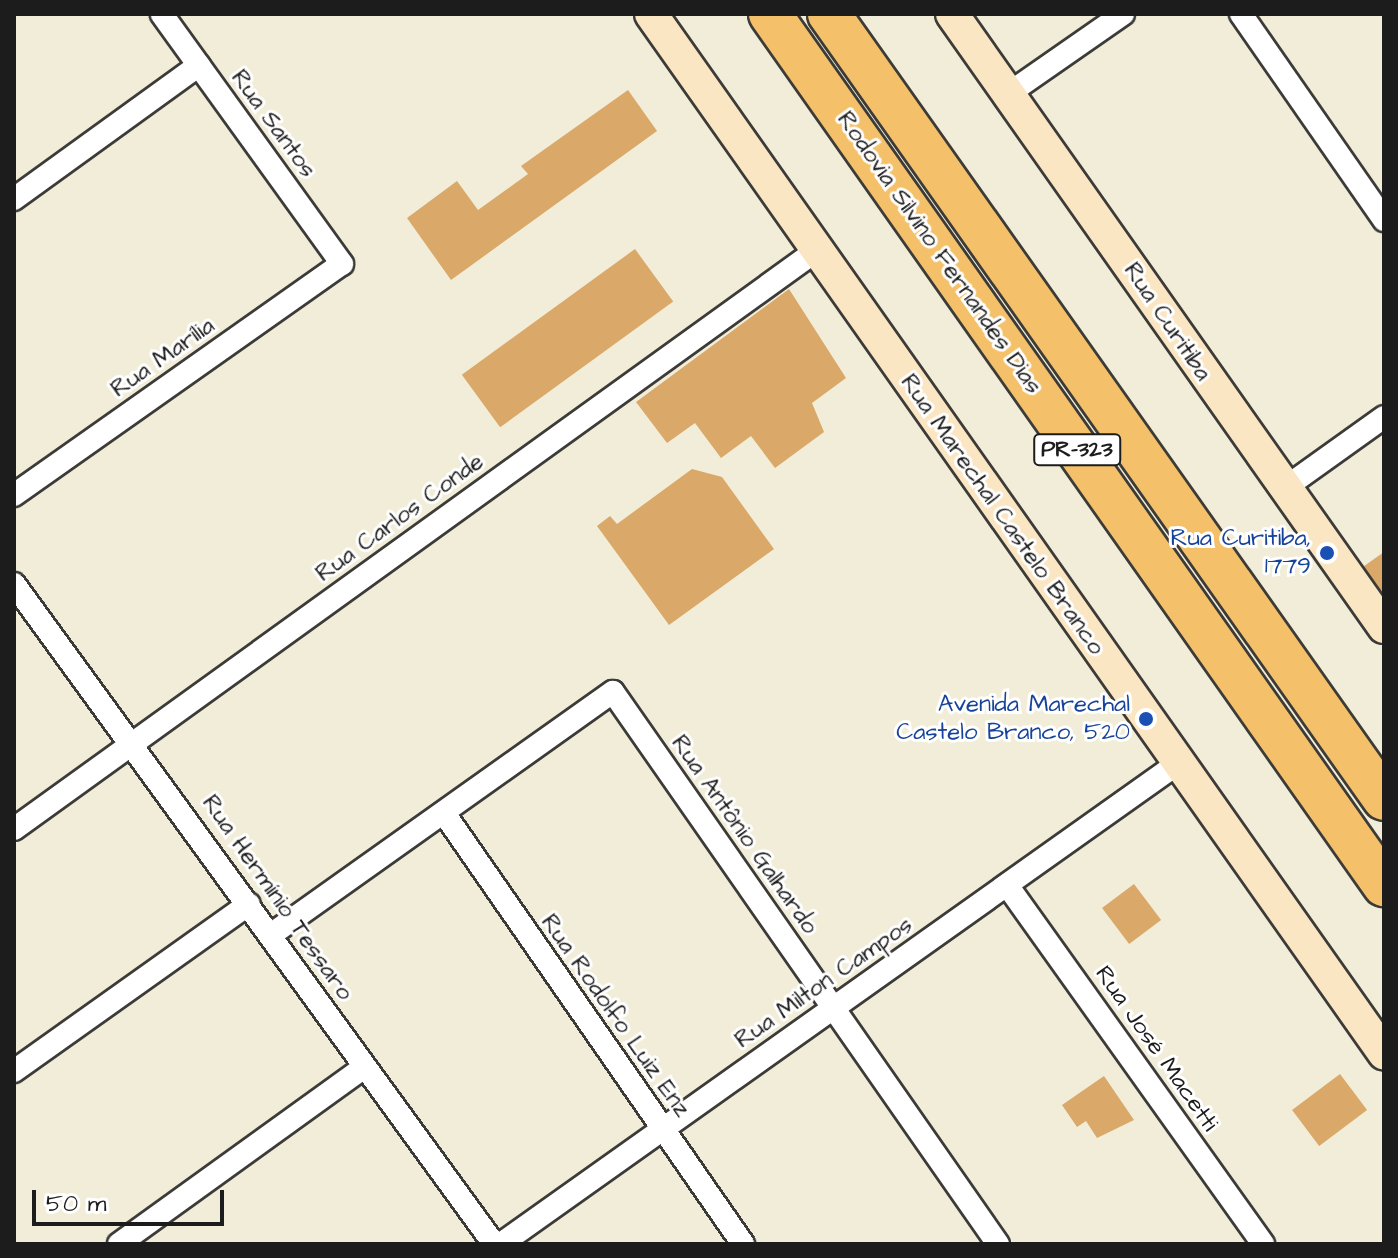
<!DOCTYPE html>
<html>
<head>
<meta charset="utf-8">
<style>
  body { margin:0 }
  #map { position:relative; width:1398px; height:1258px; overflow:hidden; background:#f1edd9; font-family:"Architects Daughter",sans-serif }
  div>[style] { position:absolute }
  .building>* { inset:0; background:#daa868; transform-origin:0 0 }
  .roads { filter:drop-shadow(2px 0 #3c3b38) drop-shadow(-2px 0 #3c3b38) drop-shadow(0 2px #3c3b38) drop-shadow(0 -2px #3c3b38) }
  .street>* { height:22px; margin:-11px; padding:0 11px; transform-origin:11px; border-radius:11px; background:#fff }
  .secondary>* { height:32px; margin:-16px; padding:0 16px; transform-origin:16px; border-radius:16px; background:#fbe6c3 }
  .highway>* { height:42px; margin:-21px; padding:0 21px; transform-origin:21px; border-radius:21px; background:#f4c16a }
  .dots>* { width:22px; height:22px; translate:-50% -50%; box-sizing:border-box; border:4px solid #fff; border-radius:50% }
  span { translate:-50% -50%; white-space:nowrap; text-align:center; line-height:1.15; -webkit-text-stroke:6px #fff; paint-order:stroke }
  .shield-label span { padding:2px 6px; background:#fff; border:2px solid; border-radius:6px; -webkit-text-stroke-width:0 }
  .shield-label { font-size:22px; color:#1c1c1c; font-weight:700 }
  .street-label { font-size:24px; color:#1c1c1c }
  .transit-label { font-size:24px; color:#164399 }
  .right { translate:-100% -50%; text-align:right }
  .frame { position:absolute; inset:0; border:16px solid #1c1c1c; pointer-events:none }
  .scale { position:absolute; left:32px; top:1190px; width:192px; height:36px; box-sizing:border-box; border:4px solid #1c1c1c; border-top:0; padding-left:10px; font-size:24px; line-height:28px; white-space:nowrap; color:#1c1c1c; -webkit-text-stroke:6px #fff; paint-order:stroke }
</style>
</head>
<body>
<div id="map">
  <div class="building">
    <div style="clip-path:polygon(628px 90px,657px 131px,451px 280px,407px 218px,457px 181px,478px 210px,528px 174px,521px 166px)"></div>
    <div style="left:635px;top:249px;width:65px;height:214px;rotate:54deg"></div>
    <div style="clip-path:polygon(789px 289px,846px 378px,812px 403px,824px 432px,775px 468px,751px 436px,721px 458px,695px 423px,667px 443px,636px 402px)"></div>
    <div style="clip-path:polygon(692px 469px,722px 477px,774px 549px,669px 625px,597px 526px,610px 516px,617px 524px)"></div>
    <div style="clip-path:polygon(1384px 552px,1384px 627px,1350px 576px)"></div>
    <div style="left:1134px;top:884px;width:45px;height:40px;rotate:53deg"></div>
    <div style="left:1340px;top:1074px;width:45px;height:60px;rotate:53deg"></div>
    <div style="clip-path:polygon(1104px 1076px,1134px 1120px,1097px 1138px,1086px 1121px,1077px 1127px,1062px 1105px)"></div>
  </div>
  <div class="roads">
    <div class="street">
      <div style="left:1241px;top:14px;width:251px;rotate:55.2deg"></div>
      <div style="left:1008px;top:94px;width:140px;rotate:-34.8deg"></div>
      <div style="left:14px;top:199px;width:228px;rotate:-35.9deg"></div>
      <div style="left:1282px;top:490px;width:125px;rotate:-35.6deg"></div>
      <div style="left:14px;top:495px;width:401px;rotate:-35.2deg"></div>
      <div style="left:342px;top:264px;width:308px;rotate:-125.8deg"></div>
      <div style="left:14px;top:584px;width:816px;rotate:53.97deg"></div>
      <div style="left:446px;top:816px;width:521px;rotate:55.24deg"></div>
      <div style="left:14px;top:829px;width:990px;rotate:-35.79deg"></div>
      <div style="left:1007px;top:885px;width:441px;rotate:54.5deg"></div>
      <div style="left:272px;top:934px;width:418px;rotate:-35.4deg"></div>
      <div style="left:613px;top:692px;width:673px;rotate:55.11deg"></div>
      <div style="left:14px;top:1071px;width:288px;rotate:-35.4deg"></div>
      <div style="left:119px;top:1244px;width:302px;rotate:-35.8deg"></div>
      <div style="left:501px;top:1244px;width:829px;rotate:-35.38deg"></div>
    </div>
    <div class="secondary">
      <div style="left:651px;top:14px;width:1272px;rotate:54.8deg"></div>
      <div style="left:952px;top:14px;width:750px;rotate:54.83deg"></div>
    </div>
    <div class="highway">
      <div style="left:770px;top:14px;width:1066px;rotate:54.82deg"></div>
      <div style="left:829px;top:14px;width:961px;rotate:54.74deg"></div>
    </div>
  </div>
  <div class="dots">
    <div style="left:1327px;top:553px;background:#1a4fb4"></div>
    <div style="left:1146px;top:719px;background:#1a4fb4"></div>
  </div>
  <div class="shield-label">
    <span style="left:1077px;top:450px">PR-323</span>
  </div>
  <div class="street-label">
    <span style="left:273px;top:124px;rotate:54deg">Rua Santos</span>
    <span style="left:939px;top:253px;rotate:55deg">Rodovia Silvino Fernandes Dias</span>
    <span style="left:1167px;top:322px;rotate:56deg">Rua Curitiba</span>
    <span style="left:163px;top:358px;rotate:-35deg">Rua Marília</span>
    <span style="left:1002px;top:515px;rotate:55deg">Rua Marechal Castelo Branco</span>
    <span style="left:400px;top:518px;rotate:-36deg">Rua Carlos Conde</span>
    <span style="left:744px;top:835px;rotate:55deg">Rua Antônio Galhardo</span>
    <span style="left:277px;top:898px;rotate:55deg">Rua Hermínio Tessaro</span>
    <span style="left:824px;top:983px;rotate:-35deg">Rua Milton Campos</span>
    <span style="left:615px;top:1016px;rotate:55deg">Rua Rodolfo Luiz Enz</span>
    <span style="left:1156px;top:1049px;rotate:55deg">Rua José Macetti</span>
  </div>
  <div class="transit-label">
    <span class="right" style="left:1311px;top:553px">Rua Curitiba,<br>1779</span>
    <span class="right" style="left:1130px;top:719px">Avenida Marechal<br>Castelo Branco, 520</span>
  </div>
  <div class="frame"></div>
  <div class="scale">50 m</div>
</div>
</body>
</html>
